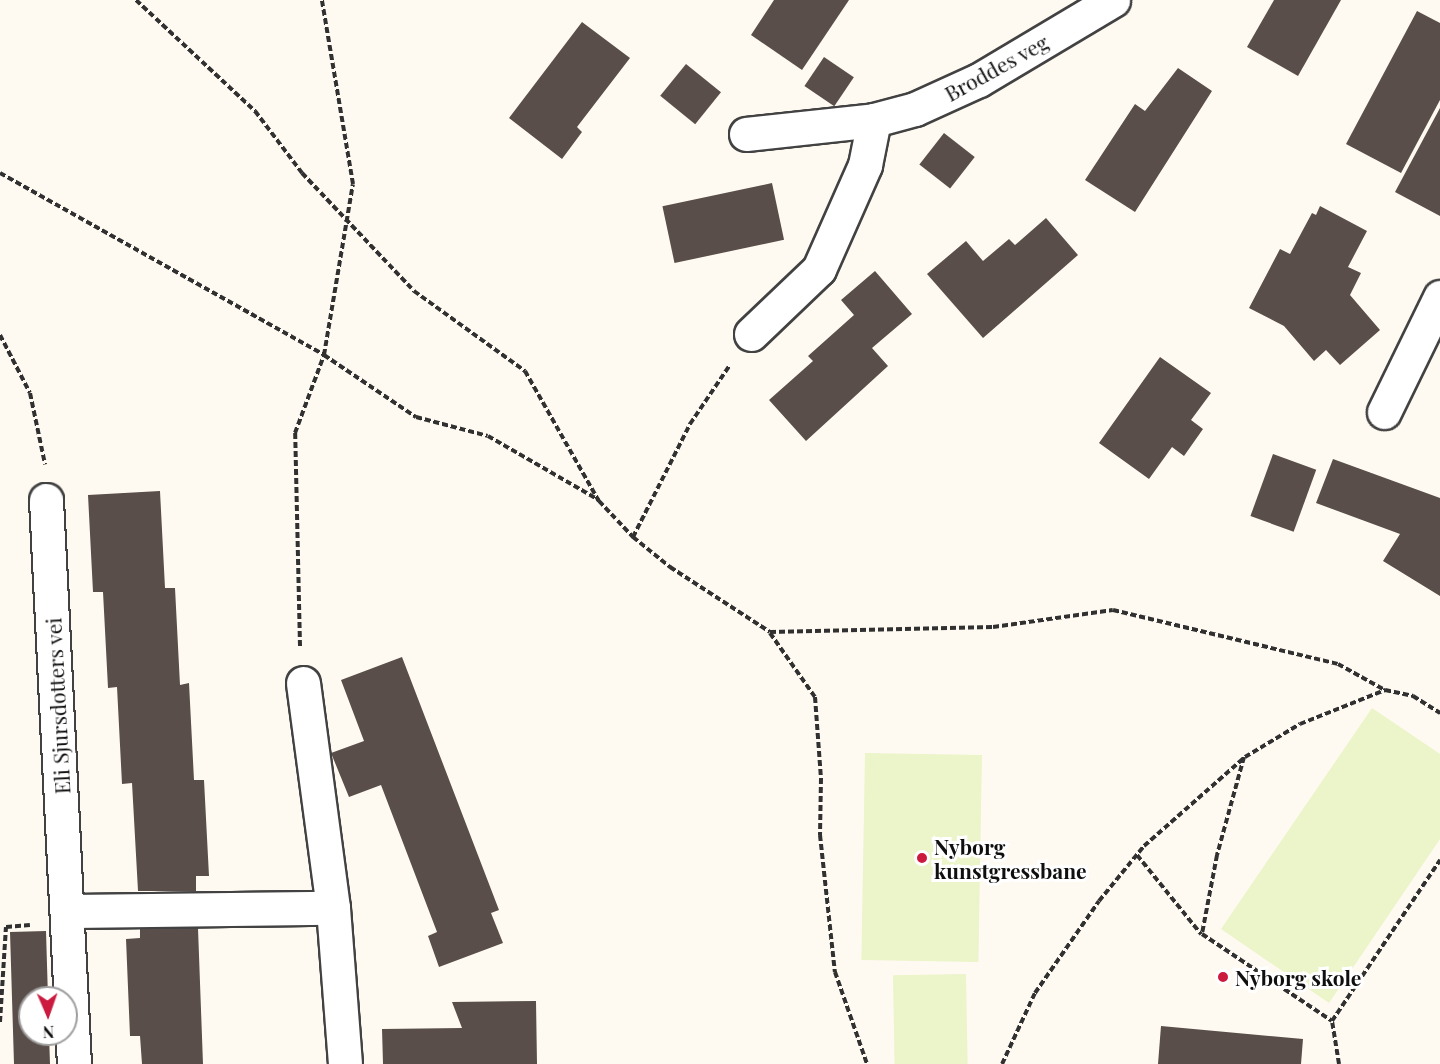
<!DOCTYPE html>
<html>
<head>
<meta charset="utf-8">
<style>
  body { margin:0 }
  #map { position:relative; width:1440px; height:1064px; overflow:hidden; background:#fffaf1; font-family:"Playfair Display",serif }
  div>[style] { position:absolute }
  .pitch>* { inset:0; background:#ecf4c9; transform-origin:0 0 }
  .building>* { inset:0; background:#594e4a; transform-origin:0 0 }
  .path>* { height:4px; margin-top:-2px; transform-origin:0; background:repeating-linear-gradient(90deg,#313131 0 6px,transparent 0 9px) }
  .roads { filter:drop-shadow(2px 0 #424242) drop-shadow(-2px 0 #424242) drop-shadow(0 2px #424242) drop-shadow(0 -2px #424242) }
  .minor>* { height:33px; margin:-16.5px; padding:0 16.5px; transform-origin:16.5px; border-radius:16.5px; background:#fff }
  .dots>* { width:16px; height:16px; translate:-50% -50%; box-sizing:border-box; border:3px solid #fff; border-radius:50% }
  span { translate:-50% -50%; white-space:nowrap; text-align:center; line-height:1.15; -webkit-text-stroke:6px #fff; paint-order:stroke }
  .street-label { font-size:21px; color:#0f0f0f }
  .poi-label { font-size:21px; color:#0f0f0f; font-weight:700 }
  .left { translate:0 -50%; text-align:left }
  .north { position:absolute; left:18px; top:986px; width:60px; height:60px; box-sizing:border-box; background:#fff; border:2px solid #9f9f9f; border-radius:50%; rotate:178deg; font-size:16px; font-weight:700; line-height:24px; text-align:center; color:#0f0f0f }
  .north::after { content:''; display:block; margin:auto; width:21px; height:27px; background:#cc1a3f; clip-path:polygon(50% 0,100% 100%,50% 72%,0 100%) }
</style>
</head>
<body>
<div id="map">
  <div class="pitch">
    <div style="clip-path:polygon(1372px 708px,1440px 754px,1440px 839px,1329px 1003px,1221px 929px)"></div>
    <div style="left:865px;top:753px;width:117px;height:207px;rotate:1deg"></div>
    <div style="left:966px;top:974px;width:90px;height:73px;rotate:89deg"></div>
  </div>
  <div class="building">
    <div style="clip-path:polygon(774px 0,849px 0,802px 70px,751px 35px)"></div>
    <div style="clip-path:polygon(1274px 0,1341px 0,1298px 76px,1247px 47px)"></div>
    <div style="clip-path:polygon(1417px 11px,1440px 23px,1440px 100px,1401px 173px,1346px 144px)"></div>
    <div style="clip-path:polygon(582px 22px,630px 58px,577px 127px,582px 132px,562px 159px,509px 118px)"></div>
    <div style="left:824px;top:57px;width:36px;height:35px;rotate:34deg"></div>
    <div style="left:686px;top:64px;width:45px;height:41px;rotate:39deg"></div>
    <div style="clip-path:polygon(1178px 68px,1212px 91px,1135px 212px,1085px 180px,1135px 104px,1145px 111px)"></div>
    <div style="clip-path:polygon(1440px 108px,1440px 216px,1395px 192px)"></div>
    <div style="left:944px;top:133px;width:39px;height:40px;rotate:38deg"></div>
    <div style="left:772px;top:183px;width:58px;height:112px;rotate:78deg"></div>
    <div style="clip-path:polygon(1320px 206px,1367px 231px,1348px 267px,1361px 273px,1350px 295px,1380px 330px,1340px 365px,1326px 350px,1314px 361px,1284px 326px,1249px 308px,1280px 249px,1290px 254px,1312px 213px,1316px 215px)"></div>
    <div style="clip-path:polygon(1046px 218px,1078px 255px,983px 338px,927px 274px,966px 241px,983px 261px,1009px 239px,1015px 245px)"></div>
    <div style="clip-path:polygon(875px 271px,912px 314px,872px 348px,888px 366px,806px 441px,769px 400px,813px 361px,808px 356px,854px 315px,841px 300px)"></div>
    <div style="clip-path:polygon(1160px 357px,1211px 393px,1191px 420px,1203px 429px,1184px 456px,1172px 447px,1149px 479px,1099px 443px)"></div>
    <div style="left:1273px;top:454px;width:46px;height:66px;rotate:20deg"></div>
    <div style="clip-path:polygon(1333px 459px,1440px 498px,1440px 596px,1383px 561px,1400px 534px,1316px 503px)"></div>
    <div style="clip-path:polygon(160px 491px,165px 588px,175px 588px,180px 685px,189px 683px,194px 780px,204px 780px,209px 876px,196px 876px,196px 891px,138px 891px,132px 783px,122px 784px,117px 687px,108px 688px,103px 592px,93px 592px,88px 495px)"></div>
    <div style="clip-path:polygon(402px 657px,499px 910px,491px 913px,503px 943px,439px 967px,428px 936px,437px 932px,381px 785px,349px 797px,331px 753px,364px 741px,341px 680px)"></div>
    <div style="clip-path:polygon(198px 928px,203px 1064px,142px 1064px,140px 1036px,130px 1036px,126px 939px,140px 938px,140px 929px)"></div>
    <div style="clip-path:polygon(46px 931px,48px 998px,30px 998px,30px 1034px,49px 1034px,50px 1064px,14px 1064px,10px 932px)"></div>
    <div style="clip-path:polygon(536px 1001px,537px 1064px,383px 1064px,382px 1029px,462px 1028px,452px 1002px)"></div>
    <div style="clip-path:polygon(1161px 1026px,1303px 1039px,1301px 1064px,1158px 1064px)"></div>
  </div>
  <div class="path">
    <div style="left:136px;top:0;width:163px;rotate:43deg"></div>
    <div style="left:255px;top:111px;width:78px;rotate:52.8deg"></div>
    <div style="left:302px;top:173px;width:163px;rotate:46.5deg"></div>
    <div style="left:414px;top:291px;width:137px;rotate:35.8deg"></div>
    <div style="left:525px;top:371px;width:150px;rotate:60.4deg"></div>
    <div style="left:599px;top:501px;width:50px;rotate:46.6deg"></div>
    <div style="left:633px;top:537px;width:48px;rotate:39deg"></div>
    <div style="left:670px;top:567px;width:119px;rotate:33deg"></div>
    <div style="left:770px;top:632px;width:223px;rotate:-1.3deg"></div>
    <div style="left:993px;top:627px;width:121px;rotate:-8.1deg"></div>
    <div style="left:1113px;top:610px;width:231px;rotate:13.5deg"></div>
    <div style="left:1338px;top:664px;width:54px;rotate:29deg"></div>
    <div style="left:0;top:173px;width:372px;rotate:29.3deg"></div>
    <div style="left:324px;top:355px;width:111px;rotate:34deg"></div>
    <div style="left:416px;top:417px;width:74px;rotate:14.8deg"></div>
    <div style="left:488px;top:436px;width:128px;rotate:30deg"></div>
    <div style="left:0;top:335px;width:65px;rotate:62.7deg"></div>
    <div style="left:30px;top:393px;width:73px;rotate:78.1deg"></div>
    <div style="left:633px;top:537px;width:127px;rotate:-63.2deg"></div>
    <div style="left:690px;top:424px;width:71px;rotate:-55.9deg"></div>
    <div style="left:770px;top:633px;width:78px;rotate:54.9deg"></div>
    <div style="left:815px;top:697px;width:81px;rotate:85.8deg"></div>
    <div style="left:821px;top:778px;width:57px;rotate:91deg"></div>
    <div style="left:820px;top:835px;width:138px;rotate:83.8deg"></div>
    <div style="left:835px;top:972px;width:97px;rotate:70.8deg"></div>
    <div style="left:300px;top:646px;width:213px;rotate:-91.3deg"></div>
    <div style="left:295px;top:433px;width:83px;rotate:-69.6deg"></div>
    <div style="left:324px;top:355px;width:173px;rotate:-80.4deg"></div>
    <div style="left:353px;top:184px;width:187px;rotate:-99.6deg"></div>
    <div style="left:1244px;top:757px;width:102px;rotate:105.4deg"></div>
    <div style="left:1217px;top:855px;width:80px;rotate:100.8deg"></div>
    <div style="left:1202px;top:934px;width:156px;rotate:33.8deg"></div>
    <div style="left:1137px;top:855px;width:102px;rotate:51deg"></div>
    <div style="left:0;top:1022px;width:95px;rotate:-86.4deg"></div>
    <div style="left:6px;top:927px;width:24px;rotate:-5deg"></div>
    <div style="left:1002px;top:1064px;width:78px;rotate:-65.1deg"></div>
    <div style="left:1035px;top:993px;width:112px;rotate:-55.2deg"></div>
    <div style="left:1099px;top:901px;width:71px;rotate:-50.7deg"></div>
    <div style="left:1144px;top:846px;width:135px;rotate:-41.4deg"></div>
    <div style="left:1245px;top:757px;width:64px;rotate:-31deg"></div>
    <div style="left:1300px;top:724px;width:92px;rotate:-21.8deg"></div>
    <div style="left:1385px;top:690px;width:29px;rotate:12deg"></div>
    <div style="left:1413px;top:696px;width:32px;rotate:32deg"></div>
    <div style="left:1339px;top:1064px;width:44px;rotate:-99.2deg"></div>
    <div style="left:1332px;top:1021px;width:194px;rotate:-56.1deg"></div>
  </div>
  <div class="roads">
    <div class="minor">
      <div style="left:746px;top:134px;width:129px;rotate:-6.2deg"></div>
      <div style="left:874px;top:120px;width:42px;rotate:-15deg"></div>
      <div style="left:915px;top:109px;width:70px;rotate:-24.4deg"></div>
      <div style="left:979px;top:80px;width:156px;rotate:-30.8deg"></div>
      <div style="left:751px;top:334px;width:94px;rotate:-43.7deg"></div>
      <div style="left:819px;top:269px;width:114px;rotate:-66.1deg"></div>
      <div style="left:865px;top:165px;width:46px;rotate:-78.7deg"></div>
      <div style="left:1384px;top:412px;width:128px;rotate:-64deg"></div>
      <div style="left:46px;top:500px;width:565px;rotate:87.16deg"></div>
      <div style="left:303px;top:683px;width:227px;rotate:82.4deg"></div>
      <div style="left:333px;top:908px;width:156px;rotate:85.6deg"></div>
      <div style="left:69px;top:911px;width:264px;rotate:-0.7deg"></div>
    </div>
  </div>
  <div class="dots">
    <div style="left:922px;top:858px;background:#cc1a3f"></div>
    <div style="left:1223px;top:977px;background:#cc1a3f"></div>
  </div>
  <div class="street-label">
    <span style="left:996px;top:67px;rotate:-29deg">Broddes veg</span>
    <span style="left:57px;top:706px;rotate:-93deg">Eli Sjursdotters vei</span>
  </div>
  <div class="poi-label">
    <span class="left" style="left:934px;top:858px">Nyborg<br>kunstgressbane</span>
    <span class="left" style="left:1235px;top:977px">Nyborg skole</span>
  </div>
  <div class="north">N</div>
</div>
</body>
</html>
